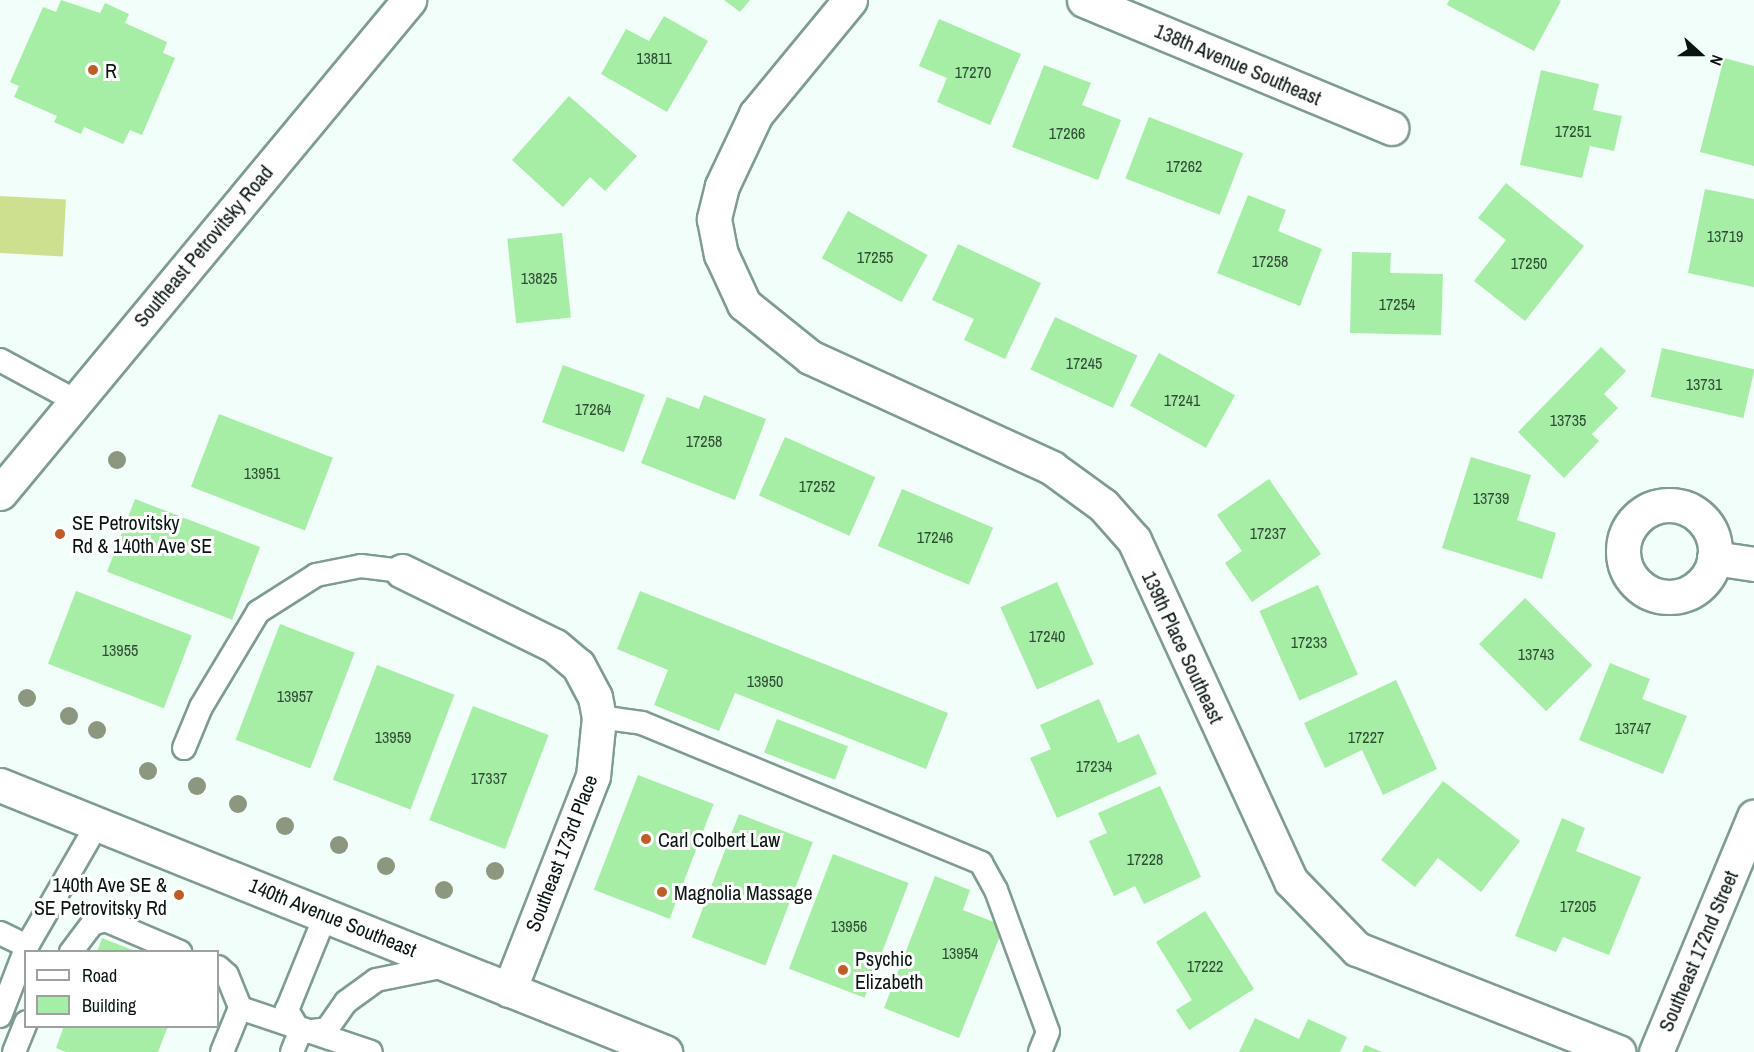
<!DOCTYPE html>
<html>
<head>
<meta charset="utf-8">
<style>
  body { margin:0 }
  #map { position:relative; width:1754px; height:1052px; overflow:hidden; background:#f1fef9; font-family:"Archivo Narrow",sans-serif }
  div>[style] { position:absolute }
  .green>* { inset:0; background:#cde090; transform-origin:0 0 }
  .building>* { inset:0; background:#a6eea5; transform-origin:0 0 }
  .roads { filter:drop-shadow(2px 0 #7e9c90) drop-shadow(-2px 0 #7e9c90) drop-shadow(0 2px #7e9c90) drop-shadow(0 -2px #7e9c90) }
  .lane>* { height:22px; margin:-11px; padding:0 11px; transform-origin:11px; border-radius:11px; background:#fff }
  .street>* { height:33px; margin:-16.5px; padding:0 16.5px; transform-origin:16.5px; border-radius:16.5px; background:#fff }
  .street>.ring { margin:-16.5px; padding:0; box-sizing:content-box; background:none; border:33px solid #fff; border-radius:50% }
  .secondary>* { height:33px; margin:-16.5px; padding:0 16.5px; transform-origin:16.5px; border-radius:16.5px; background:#fff }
  .trees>* { width:18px; height:18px; margin:-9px; border-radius:50%; background:#8c977f }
  .dots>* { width:16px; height:16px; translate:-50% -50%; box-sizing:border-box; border:3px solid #fff; border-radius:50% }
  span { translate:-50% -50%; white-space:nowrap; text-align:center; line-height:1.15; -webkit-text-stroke:6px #fff; paint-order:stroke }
  .number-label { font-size:16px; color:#304b36 }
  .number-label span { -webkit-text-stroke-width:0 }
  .street-label { font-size:20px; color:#091511 }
  .poi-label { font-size:20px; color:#091511 }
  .left { translate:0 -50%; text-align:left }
  .right { translate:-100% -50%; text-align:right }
  .legend { position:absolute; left:24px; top:950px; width:195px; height:78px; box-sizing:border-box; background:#fff; border:2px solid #9da1a0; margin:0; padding:8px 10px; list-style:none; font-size:18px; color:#091511 }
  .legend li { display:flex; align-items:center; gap:12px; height:30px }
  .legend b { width:30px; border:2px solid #9da1a0 }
  .north { position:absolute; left:1670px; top:24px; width:60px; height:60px; -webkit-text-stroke:4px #fff; paint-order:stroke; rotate:111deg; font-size:16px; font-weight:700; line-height:24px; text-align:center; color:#091511 }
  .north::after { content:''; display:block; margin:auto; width:21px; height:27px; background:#091511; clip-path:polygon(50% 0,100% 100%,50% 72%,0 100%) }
</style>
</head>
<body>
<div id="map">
  <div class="green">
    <div style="left:0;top:196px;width:66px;height:57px;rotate:3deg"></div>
  </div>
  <div class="building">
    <div style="clip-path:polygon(61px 0,100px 13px,105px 3px,129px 14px,125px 23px,167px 42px,163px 53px,175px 58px,142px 135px,130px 130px,123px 144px,84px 127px,81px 134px,54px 122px,57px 116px,14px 97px,19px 86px,10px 82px,43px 7px,56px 12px)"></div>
    <div style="clip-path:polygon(724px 0,750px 0,740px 12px)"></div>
    <div style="clip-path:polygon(1449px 0,1559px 0,1561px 1px,1534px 51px,1447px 5px)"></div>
    <div style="clip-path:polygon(664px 16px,708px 41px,667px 112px,601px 74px,626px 29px,649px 41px)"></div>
    <div style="clip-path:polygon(939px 19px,1021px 54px,990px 125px,937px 102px,947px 78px,919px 66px)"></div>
    <div style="clip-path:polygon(1724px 58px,1754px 66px,1754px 166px,1700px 152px)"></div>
    <div style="clip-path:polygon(1044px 65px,1091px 83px,1082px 105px,1121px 120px,1098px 180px,1012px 147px)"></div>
    <div style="clip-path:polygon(1541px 70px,1599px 84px,1593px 110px,1622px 116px,1614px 151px,1590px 146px,1582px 178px,1520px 165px)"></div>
    <div style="clip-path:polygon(569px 96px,637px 156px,605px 191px,590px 177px,563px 207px,512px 160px)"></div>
    <div style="left:1149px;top:117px;width:101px;height:66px;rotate:21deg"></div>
    <div style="clip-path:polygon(1506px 183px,1584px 246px,1525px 321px,1474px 281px,1506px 240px,1478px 218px)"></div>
    <div style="clip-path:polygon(1705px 189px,1754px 199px,1754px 287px,1688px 273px)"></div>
    <div style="clip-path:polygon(1248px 195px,1286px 210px,1278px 231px,1322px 249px,1300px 306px,1217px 273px)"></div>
    <div style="left:848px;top:211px;width:91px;height:54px;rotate:29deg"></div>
    <div style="left:562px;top:233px;width:85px;height:55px;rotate:84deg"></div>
    <div style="clip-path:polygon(958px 244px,1041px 283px,1005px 359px,964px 340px,974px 319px,932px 300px)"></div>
    <div style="clip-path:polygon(1352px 252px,1391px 253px,1390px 273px,1443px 274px,1441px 335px,1350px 333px)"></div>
    <div style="left:1055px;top:317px;width:91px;height:58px;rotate:25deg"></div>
    <div style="clip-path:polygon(1601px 347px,1626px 371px,1604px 394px,1618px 408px,1592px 434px,1599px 441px,1564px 478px,1518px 432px)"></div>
    <div style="left:1662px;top:348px;width:95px;height:50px;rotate:13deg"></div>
    <div style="left:1159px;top:353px;width:87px;height:60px;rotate:29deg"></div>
    <div style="left:563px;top:365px;width:87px;height:61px;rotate:20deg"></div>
    <div style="clip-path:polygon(704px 395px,766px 419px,735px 500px,641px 463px,667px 397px,699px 409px)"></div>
    <div style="left:219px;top:414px;width:122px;height:78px;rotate:21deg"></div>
    <div style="left:785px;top:437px;width:99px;height:64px;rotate:24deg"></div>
    <div style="clip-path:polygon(1471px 457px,1531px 475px,1517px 520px,1556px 533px,1542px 579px,1442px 548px)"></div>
    <div style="clip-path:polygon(1269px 479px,1321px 554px,1252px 602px,1225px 563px,1242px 551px,1217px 515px)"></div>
    <div style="left:902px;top:489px;width:99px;height:62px;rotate:23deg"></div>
    <div style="left:135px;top:499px;width:134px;height:78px;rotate:21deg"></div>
    <div style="left:1057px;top:582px;width:90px;height:62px;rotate:66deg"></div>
    <div style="left:1318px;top:585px;width:98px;height:64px;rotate:66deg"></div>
    <div style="left:76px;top:591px;width:124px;height:78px;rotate:21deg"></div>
    <div style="clip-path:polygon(640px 591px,948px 713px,926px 769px,735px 693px,719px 731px,654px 705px,668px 670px,617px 649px)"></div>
    <div style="left:1525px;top:598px;width:95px;height:65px;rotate:45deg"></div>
    <div style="left:280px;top:624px;width:80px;height:124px;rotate:21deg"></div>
    <div style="clip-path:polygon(1610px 663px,1650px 679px,1642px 699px,1687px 716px,1663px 774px,1579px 740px)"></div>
    <div style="left:377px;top:665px;width:83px;height:123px;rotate:21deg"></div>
    <div style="clip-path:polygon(1396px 680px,1437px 769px,1383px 795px,1362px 750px,1325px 768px,1304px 723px)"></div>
    <div style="clip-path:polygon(1099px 699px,1118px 743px,1139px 734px,1157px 774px,1057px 818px,1030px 758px,1051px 749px,1040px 725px)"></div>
    <div style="left:473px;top:706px;width:81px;height:122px;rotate:21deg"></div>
    <div style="left:777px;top:719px;width:76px;height:36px;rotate:21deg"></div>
    <div style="left:638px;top:775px;width:81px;height:123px;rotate:21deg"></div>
    <div style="clip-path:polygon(1443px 781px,1520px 841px,1481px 892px,1438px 858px,1415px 887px,1381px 860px)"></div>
    <div style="clip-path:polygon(1160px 786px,1201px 877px,1144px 904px,1135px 886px,1114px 896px,1089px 841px,1107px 833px,1098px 813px)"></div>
    <div style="left:739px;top:814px;width:79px;height:132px;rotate:21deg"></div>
    <div style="clip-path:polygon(1562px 818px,1585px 828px,1576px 851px,1641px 877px,1609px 955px,1563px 937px,1556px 952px,1515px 936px)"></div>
    <div style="left:833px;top:854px;width:81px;height:123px;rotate:21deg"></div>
    <div style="clip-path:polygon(935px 876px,970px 890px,963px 910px,1004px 926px,959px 1038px,884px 1008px)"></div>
    <div style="clip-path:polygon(1205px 911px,1254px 989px,1189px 1030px,1176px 1010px,1192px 1000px,1156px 942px)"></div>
    <div style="clip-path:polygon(102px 938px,135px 951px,135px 952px,97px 952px)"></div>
    <div style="clip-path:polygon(1255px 1018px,1299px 1039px,1308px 1019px,1347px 1037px,1340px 1052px,1239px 1052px)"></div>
    <div style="clip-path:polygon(64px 1026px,168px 1026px,158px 1052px,66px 1052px,56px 1048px)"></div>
    <div style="clip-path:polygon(1365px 1045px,1382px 1052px,1362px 1052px)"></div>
  </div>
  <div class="roads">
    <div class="lane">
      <div style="left:0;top:360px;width:84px;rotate:28.4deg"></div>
      <div style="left:599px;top:717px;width:43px;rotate:7.9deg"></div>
      <div style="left:642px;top:723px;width:367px;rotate:22.4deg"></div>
      <div style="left:981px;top:863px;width:31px;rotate:61deg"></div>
      <div style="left:996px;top:890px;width:151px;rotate:69.9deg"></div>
      <div style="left:1048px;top:1032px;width:22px;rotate:112deg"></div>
      <div style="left:184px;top:748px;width:44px;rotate:-67.5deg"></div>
      <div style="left:201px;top:707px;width:111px;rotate:-59deg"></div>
      <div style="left:258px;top:612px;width:69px;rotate:-32.5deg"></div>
      <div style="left:316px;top:575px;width:46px;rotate:-11.3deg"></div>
      <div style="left:361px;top:566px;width:41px;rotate:7deg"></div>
      <div style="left:0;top:933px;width:30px;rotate:26deg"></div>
      <div style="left:71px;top:952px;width:35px;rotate:-53deg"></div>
      <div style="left:92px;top:924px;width:14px;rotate:-17deg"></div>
      <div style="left:105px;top:920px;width:82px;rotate:23.1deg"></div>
      <div style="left:218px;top:967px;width:12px;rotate:42deg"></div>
      <div style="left:227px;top:975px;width:35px;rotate:68deg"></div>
      <div style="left:240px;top:1008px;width:138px;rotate:18.6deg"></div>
      <div style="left:0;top:1016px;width:75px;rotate:-68.9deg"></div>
      <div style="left:27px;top:946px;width:142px;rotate:-60deg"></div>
      <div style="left:300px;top:1032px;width:26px;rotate:-121deg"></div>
      <div style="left:287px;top:1010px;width:104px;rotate:-67.9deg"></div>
      <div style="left:304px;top:1032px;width:23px;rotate:-7deg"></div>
      <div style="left:327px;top:1029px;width:33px;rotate:-55deg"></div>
      <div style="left:346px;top:1002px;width:37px;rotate:-36deg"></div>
      <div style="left:376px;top:980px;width:76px;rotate:-11.5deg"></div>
      <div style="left:14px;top:1052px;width:32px;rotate:-68deg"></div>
      <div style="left:222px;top:1052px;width:48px;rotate:-67.8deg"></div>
      <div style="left:292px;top:1052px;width:22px;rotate:-68deg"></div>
    </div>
    <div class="street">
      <div style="left:850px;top:0;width:148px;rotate:129.5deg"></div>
      <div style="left:756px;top:114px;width:80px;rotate:115.3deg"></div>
      <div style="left:722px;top:186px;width:34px;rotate:104deg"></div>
      <div style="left:714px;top:219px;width:36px;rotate:79deg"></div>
      <div style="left:721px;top:254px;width:55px;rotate:65.3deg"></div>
      <div style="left:744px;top:304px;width:85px;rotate:38.8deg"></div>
      <div style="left:810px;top:357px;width:266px;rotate:24.6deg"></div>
      <div style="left:1052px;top:468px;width:63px;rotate:36deg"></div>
      <div style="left:1103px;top:505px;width:47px;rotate:48.5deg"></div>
      <div style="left:1134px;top:540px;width:375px;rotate:65.3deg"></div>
      <div style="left:1291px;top:881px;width:95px;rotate:45.9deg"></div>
      <div style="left:1357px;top:949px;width:281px;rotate:21.5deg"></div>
      <div style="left:1084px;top:0;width:333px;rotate:22.6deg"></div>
      <div class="ring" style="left:1623px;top:505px;width:59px;height:59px"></div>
      <div style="left:1714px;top:558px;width:40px;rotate:8.5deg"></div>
      <div style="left:402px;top:571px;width:170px;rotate:26.1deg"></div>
      <div style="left:555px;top:646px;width:30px;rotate:40deg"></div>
      <div style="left:578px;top:665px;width:36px;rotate:62deg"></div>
      <div style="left:595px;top:697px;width:20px;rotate:79deg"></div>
      <div style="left:599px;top:717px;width:59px;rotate:95.8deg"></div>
      <div style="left:593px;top:776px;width:230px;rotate:111.4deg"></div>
      <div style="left:1656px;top:1052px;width:255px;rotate:-67.4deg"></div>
    </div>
    <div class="secondary">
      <div style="left:0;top:493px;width:641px;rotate:-50.32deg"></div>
      <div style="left:0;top:785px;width:717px;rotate:21.88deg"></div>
    </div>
  </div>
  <div class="trees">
    <div style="left:117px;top:460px"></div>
    <div style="left:27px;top:698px"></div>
    <div style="left:69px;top:716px"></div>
    <div style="left:97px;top:730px"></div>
    <div style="left:148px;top:771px"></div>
    <div style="left:197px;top:786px"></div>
    <div style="left:238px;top:804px"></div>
    <div style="left:285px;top:826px"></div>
    <div style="left:339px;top:845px"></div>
    <div style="left:386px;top:866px"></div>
    <div style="left:495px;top:871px"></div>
    <div style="left:444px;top:890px"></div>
  </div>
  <div class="dots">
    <div style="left:93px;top:70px;background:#c05c28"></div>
    <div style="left:60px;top:534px;background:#c05c28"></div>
    <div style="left:646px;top:839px;background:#c05c28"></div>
    <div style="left:662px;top:892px;background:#c05c28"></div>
    <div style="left:179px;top:895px;background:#c05c28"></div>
    <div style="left:843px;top:970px;background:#c05c28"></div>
  </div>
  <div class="number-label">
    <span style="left:654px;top:58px">13811</span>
    <span style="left:973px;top:72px">17270</span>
    <span style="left:1573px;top:131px">17251</span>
    <span style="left:1067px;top:133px">17266</span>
    <span style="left:1184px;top:166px">17262</span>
    <span style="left:1725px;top:236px">13719</span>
    <span style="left:875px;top:257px">17255</span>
    <span style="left:1270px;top:261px">17258</span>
    <span style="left:1529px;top:263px">17250</span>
    <span style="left:539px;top:278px">13825</span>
    <span style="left:1397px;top:304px">17254</span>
    <span style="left:1084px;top:363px">17245</span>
    <span style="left:1704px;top:384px">13731</span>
    <span style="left:1182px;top:400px">17241</span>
    <span style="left:593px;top:409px">17264</span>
    <span style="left:1568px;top:420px">13735</span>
    <span style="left:704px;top:441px">17258</span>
    <span style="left:262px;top:473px">13951</span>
    <span style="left:817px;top:486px">17252</span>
    <span style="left:1491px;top:498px">13739</span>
    <span style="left:1268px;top:533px">17237</span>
    <span style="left:935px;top:537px">17246</span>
    <span style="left:1047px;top:636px">17240</span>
    <span style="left:1309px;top:642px">17233</span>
    <span style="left:120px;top:650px">13955</span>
    <span style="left:1536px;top:654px">13743</span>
    <span style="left:765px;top:681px">13950</span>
    <span style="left:295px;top:696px">13957</span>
    <span style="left:1633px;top:728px">13747</span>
    <span style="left:393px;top:737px">13959</span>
    <span style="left:1366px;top:737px">17227</span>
    <span style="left:1094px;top:766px">17234</span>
    <span style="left:489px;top:778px">17337</span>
    <span style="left:1145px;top:859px">17228</span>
    <span style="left:1578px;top:906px">17205</span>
    <span style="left:849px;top:926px">13956</span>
    <span style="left:960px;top:953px">13954</span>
    <span style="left:1205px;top:966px">17222</span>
  </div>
  <div class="street-label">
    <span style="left:1238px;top:64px;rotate:23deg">138th Avenue Southeast</span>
    <span style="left:203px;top:246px;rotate:-50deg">Southeast Petrovitsky Road</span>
    <span style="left:1183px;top:647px;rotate:65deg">139th Place Southeast</span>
    <span style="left:561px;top:853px;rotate:-69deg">Southeast 173rd Place</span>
    <span style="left:333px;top:917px;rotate:22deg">140th Avenue Southeast</span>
    <span style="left:1698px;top:951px;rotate:-67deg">Southeast 172nd Street</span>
  </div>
  <div class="poi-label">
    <span class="left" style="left:105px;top:70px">R</span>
    <span class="left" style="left:72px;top:534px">SE Petrovitsky<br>Rd &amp; 140th Ave SE</span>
    <span class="left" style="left:658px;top:839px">Carl Colbert Law</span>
    <span class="right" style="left:167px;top:896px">140th Ave SE &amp;<br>SE Petrovitsky Rd</span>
    <span class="left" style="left:674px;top:892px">Magnolia Massage</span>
    <span class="left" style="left:855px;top:970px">Psychic<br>Elizabeth</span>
  </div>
  <ul class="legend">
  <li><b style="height:8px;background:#fff"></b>Road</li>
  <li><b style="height:16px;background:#a6eea5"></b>Building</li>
  </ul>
  <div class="north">N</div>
</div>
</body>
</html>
